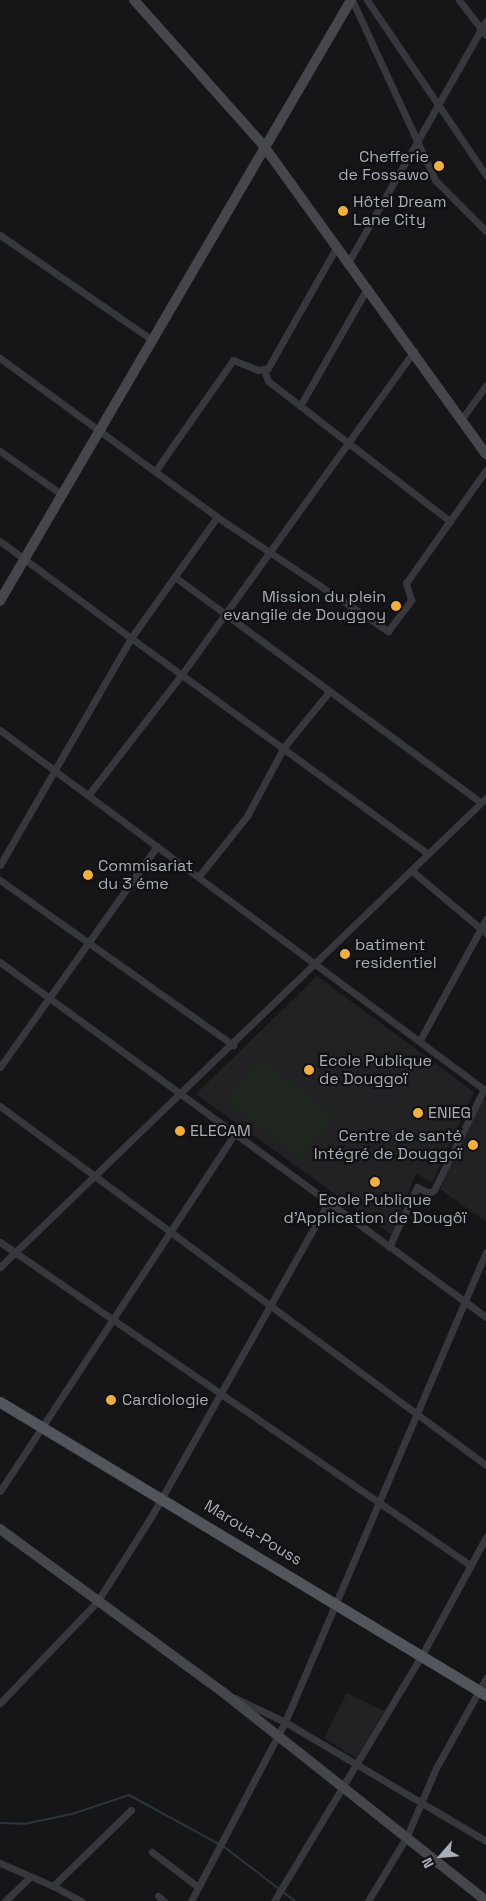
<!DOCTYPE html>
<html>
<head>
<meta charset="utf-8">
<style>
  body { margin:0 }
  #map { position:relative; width:486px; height:1901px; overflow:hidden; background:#161618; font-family:"Space Grotesk",sans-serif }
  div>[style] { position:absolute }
  .built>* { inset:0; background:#222225 }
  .green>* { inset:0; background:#1e261f; transform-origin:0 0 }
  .stream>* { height:2px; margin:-1px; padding:0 1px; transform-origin:1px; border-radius:1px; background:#2c353c }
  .street>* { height:7px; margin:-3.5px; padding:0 3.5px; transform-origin:3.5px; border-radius:3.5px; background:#37383d }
  .secondary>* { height:10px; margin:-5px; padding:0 5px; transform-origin:5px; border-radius:5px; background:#45474d }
  .primary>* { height:11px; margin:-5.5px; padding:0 5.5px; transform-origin:5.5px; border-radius:5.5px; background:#53555c }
  .dots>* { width:14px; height:14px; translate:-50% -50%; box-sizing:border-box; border:2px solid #111113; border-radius:50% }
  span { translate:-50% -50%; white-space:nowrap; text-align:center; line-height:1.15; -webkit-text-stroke:4.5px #111113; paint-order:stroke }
  .poi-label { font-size:16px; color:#a8adb8 }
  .right { translate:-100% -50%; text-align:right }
  .left { translate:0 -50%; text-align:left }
  .street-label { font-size:16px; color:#a8adb8 }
  .north { position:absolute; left:416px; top:1831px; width:50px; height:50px; -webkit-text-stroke:4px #111113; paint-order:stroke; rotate:243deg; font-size:14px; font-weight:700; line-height:20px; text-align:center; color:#a8adb8 }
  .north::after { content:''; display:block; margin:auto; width:18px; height:22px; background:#a8adb8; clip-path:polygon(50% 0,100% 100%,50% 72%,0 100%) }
</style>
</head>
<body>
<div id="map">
  <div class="built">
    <div style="clip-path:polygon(317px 976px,474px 1092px,432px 1183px,416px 1173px,392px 1235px,196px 1094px)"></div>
    <div style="clip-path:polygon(481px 1097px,486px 1101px,486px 1222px,440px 1189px)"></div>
    <div style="clip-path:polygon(347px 1693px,384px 1711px,356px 1758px,324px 1738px)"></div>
  </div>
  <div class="green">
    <div style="left:259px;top:1059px;width:94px;height:54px;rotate:37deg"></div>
  </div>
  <div class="stream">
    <div style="left:0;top:1823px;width:24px;rotate:2deg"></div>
    <div style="left:24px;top:1824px;width:49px;rotate:-11.8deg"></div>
    <div style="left:72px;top:1814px;width:60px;rotate:-18.4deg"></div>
    <div style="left:129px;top:1795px;width:102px;rotate:28.6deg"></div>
    <div style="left:223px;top:1846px;width:71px;rotate:37.5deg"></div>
    <div style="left:283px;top:1892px;width:15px;rotate:37deg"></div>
  </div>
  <div class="street">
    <div style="left:352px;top:0;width:198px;rotate:65.2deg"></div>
    <div style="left:435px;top:180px;width:72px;rotate:45deg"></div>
    <div style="left:367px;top:0;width:212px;rotate:55.8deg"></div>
    <div style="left:459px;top:0;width:44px;rotate:52.4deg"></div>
    <div style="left:0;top:235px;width:183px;rotate:34.6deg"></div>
    <div style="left:349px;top:261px;width:276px;rotate:-60.3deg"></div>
    <div style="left:0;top:358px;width:269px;rotate:36.2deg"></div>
    <div style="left:217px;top:517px;width:148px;rotate:125.4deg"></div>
    <div style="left:131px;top:638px;width:367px;rotate:36deg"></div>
    <div style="left:264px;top:370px;width:12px;rotate:70deg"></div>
    <div style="left:268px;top:381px;width:230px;rotate:37.6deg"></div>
    <div style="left:300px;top:406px;width:137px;rotate:-60.3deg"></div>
    <div style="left:463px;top:417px;width:39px;rotate:-54deg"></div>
    <div style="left:0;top:451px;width:75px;rotate:35.2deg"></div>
    <div style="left:156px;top:470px;width:134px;rotate:-55deg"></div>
    <div style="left:233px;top:360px;width:27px;rotate:22deg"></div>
    <div style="left:258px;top:370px;width:10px;rotate:-11deg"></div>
    <div style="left:268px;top:368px;width:140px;rotate:-60.5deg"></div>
    <div style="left:217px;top:517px;width:206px;rotate:33.7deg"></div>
    <div style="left:388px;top:631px;width:39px;rotate:-53deg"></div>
    <div style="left:411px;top:600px;width:18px;rotate:-106deg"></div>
    <div style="left:406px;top:583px;width:138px;rotate:-54.7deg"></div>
    <div style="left:0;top:541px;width:163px;rotate:36.5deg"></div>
    <div style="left:131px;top:638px;width:262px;rotate:120deg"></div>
    <div style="left:175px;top:577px;width:380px;rotate:36.4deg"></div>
    <div style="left:0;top:730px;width:605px;rotate:36.6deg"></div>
    <div style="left:89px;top:794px;width:152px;rotate:-52.2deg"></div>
    <div style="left:182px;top:674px;width:398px;rotate:-54.3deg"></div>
    <div style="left:412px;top:871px;width:97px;rotate:40deg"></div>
    <div style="left:199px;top:876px;width:77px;rotate:-51.3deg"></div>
    <div style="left:247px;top:816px;width:78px;rotate:-61.8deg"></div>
    <div style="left:284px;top:747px;width:70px;rotate:-50.8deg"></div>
    <div style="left:0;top:880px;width:286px;rotate:35.3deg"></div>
    <div style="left:0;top:962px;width:602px;rotate:36.15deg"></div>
    <div style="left:420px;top:1040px;width:138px;rotate:-61.4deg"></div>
    <div style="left:0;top:1067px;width:271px;rotate:-54.6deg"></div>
    <div style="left:0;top:1106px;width:604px;rotate:36.45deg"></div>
    <div style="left:0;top:1242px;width:570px;rotate:34.5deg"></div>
    <div style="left:389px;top:1247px;width:66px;rotate:-65deg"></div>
    <div style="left:417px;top:1187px;width:13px;rotate:27deg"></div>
    <div style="left:429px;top:1193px;width:6px;rotate:-31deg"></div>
    <div style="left:434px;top:1190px;width:113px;rotate:-63.7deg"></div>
    <div style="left:0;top:1267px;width:675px;rotate:-43.98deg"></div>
    <div style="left:0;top:1491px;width:426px;rotate:-56.7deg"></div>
    <div style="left:235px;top:1698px;width:55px;rotate:25.6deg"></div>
    <div style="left:285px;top:1722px;width:234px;rotate:30.6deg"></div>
    <div style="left:0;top:1703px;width:140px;rotate:-46.2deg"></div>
    <div style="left:97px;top:1602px;width:101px;rotate:-57.6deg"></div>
    <div style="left:151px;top:1517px;width:360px;rotate:-60.6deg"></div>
    <div style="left:152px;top:1852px;width:58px;rotate:37.3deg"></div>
    <div style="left:0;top:1863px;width:58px;rotate:23.5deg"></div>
    <div style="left:53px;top:1886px;width:109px;rotate:-44.3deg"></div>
    <div style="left:53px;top:1886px;width:32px;rotate:28deg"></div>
    <div style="left:158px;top:1896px;width:8px;rotate:40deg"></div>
    <div style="left:5px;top:1901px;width:35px;rotate:-44deg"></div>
    <div style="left:191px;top:1901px;width:202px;rotate:-62.3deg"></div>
    <div style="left:285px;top:1722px;width:511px;rotate:-66.85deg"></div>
    <div style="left:274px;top:1901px;width:287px;rotate:-59deg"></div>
    <div style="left:422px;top:1655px;width:134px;rotate:-61.5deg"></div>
    <div style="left:368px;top:1901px;width:76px;rotate:-59deg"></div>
    <div style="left:407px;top:1836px;width:74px;rotate:-66.9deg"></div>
    <div style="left:436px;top:1768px;width:103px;rotate:-60.9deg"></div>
  </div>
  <div class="secondary">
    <div style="left:134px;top:0;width:194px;rotate:48.3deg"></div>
    <div style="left:263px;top:145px;width:381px;rotate:54.2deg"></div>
    <div style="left:0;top:601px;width:696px;rotate:-59.71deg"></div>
    <div style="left:0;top:1529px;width:278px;rotate:36.2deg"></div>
    <div style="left:224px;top:1693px;width:335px;rotate:38.4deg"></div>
  </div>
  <div class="primary">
    <div style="left:0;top:1402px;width:567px;rotate:31.08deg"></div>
  </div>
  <div class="dots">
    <div style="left:439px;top:166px;background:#f2b134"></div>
    <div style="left:343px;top:211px;background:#f2b134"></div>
    <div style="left:396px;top:606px;background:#f2b134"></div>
    <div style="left:88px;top:875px;background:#f2b134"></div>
    <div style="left:345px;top:954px;background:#f2b134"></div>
    <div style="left:309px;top:1070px;background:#f2b134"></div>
    <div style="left:418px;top:1113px;background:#f2b134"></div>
    <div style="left:180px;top:1131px;background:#f2b134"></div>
    <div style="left:473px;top:1145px;background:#f2b134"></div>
    <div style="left:375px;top:1182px;background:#f2b134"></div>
    <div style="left:111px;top:1400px;background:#f2b134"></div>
  </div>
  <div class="poi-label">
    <span class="right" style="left:429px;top:166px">Chefferie<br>de Fossawo</span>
    <span class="left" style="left:353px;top:211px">Hôtel Dream<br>Lane City</span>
    <span class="right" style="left:386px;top:606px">Mission du plein<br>evangile de Douggoy</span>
    <span class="left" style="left:98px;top:875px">Commisariat<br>du 3 éme</span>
    <span class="left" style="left:355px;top:954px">batiment<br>residentiel</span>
    <span class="left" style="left:319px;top:1070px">Ecole Publique<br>de Douggoï</span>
    <span class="left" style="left:428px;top:1113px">ENIEG</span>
    <span class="left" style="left:190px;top:1131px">ELECAM</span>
    <span class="right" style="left:462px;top:1145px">Centre de santé<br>Intégré de Douggoï</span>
    <span style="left:375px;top:1209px">Ecole Publique<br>d'Application de Dougôï</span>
    <span class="left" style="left:122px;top:1400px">Cardiologie</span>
  </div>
  <div class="street-label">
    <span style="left:253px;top:1533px;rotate:31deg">Maroua-Pouss</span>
  </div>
  <div class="north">N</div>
</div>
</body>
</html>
